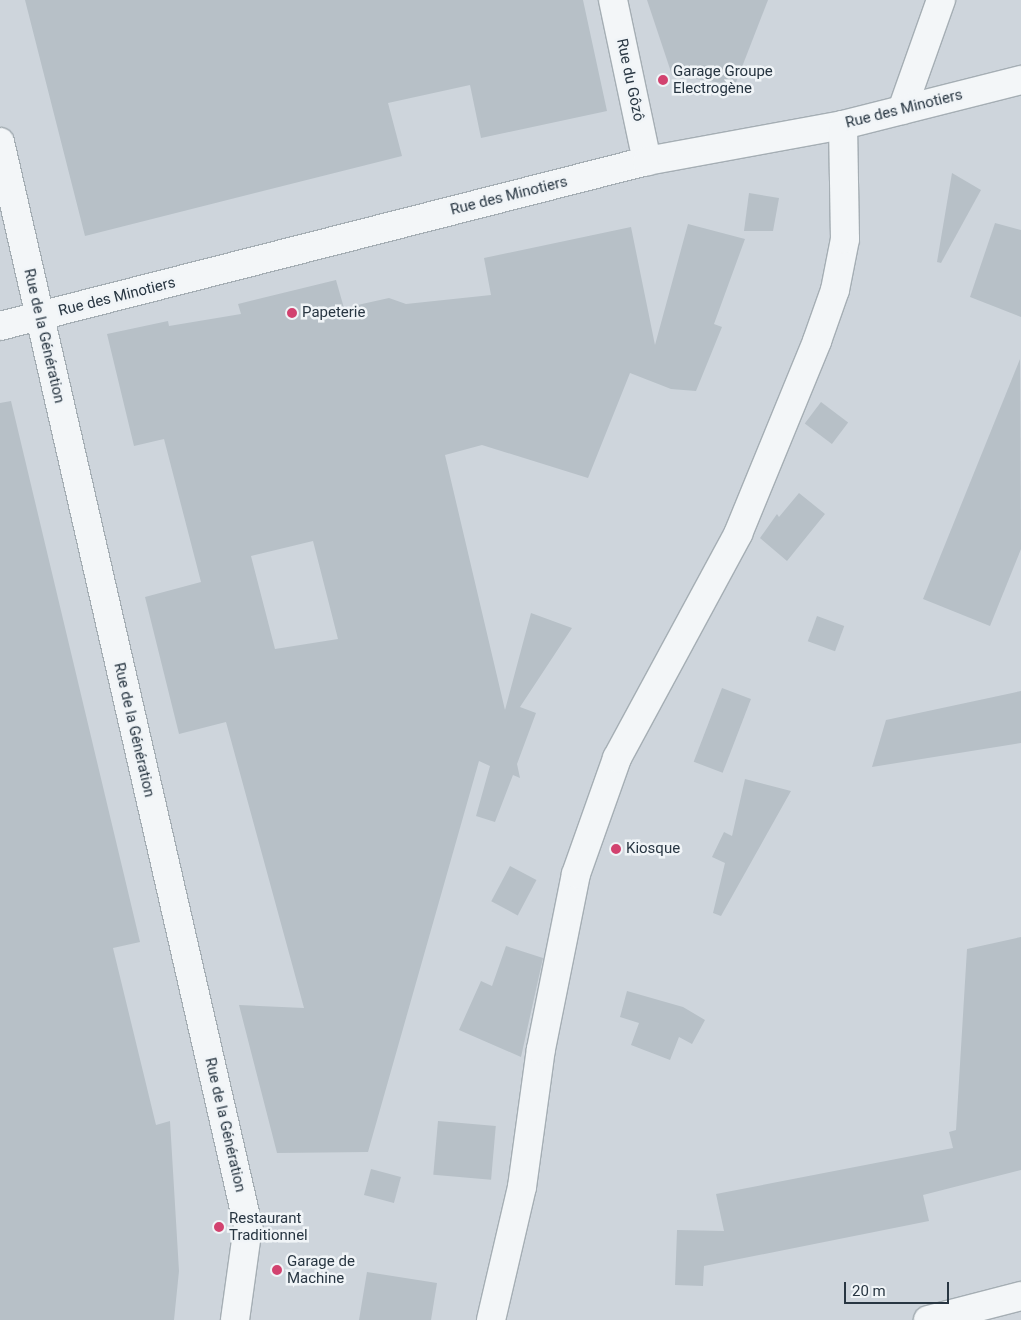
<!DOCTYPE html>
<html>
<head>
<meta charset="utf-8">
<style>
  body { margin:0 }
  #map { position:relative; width:1021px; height:1320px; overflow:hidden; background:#e0e6ea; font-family:Roboto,sans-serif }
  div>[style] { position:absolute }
  .built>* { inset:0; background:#ced5dc; transform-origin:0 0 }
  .building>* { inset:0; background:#b7c0c7; transform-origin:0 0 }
  .roads { filter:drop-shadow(1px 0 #a5aeb4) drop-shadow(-1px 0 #a5aeb4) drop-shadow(0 1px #a5aeb4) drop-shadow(0 -1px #a5aeb4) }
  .minor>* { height:28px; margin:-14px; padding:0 14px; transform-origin:14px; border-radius:14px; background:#f3f6f8 }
  .dots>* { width:14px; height:14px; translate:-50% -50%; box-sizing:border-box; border:2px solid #f0f4f7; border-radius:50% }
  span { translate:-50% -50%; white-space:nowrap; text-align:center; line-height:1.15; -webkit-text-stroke:5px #f0f4f7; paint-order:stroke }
  .poi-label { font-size:15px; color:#283642 }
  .left { translate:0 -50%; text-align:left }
  .street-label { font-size:15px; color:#283642 }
  .scale { position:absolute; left:844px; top:1282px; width:105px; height:22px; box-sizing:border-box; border:2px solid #283642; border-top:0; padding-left:6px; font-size:15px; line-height:18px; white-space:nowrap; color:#283642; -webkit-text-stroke:4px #f0f4f7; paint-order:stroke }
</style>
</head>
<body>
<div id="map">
  <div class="built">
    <div style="left:0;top:0;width:1021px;height:1320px"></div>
  </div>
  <div class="building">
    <div style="clip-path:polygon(25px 0,583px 0,607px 111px,481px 138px,470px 85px,388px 103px,402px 156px,85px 236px)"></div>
    <div style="clip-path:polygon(647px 0,768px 0,735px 85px,672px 75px)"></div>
    <div style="clip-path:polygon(952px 173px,981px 190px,941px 263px,937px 262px)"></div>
    <div style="clip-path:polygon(749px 193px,779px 198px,773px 231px,744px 231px)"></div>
    <div style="clip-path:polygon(995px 223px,1021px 230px,1021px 317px,970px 297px)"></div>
    <div style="clip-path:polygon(evenodd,688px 224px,745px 239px,714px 324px,722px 327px,696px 391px,671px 389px,630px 373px,588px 478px,482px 445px,445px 455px,505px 710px,531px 613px,572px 628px,520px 707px,536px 713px,517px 764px,520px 778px,513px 775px,495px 822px,476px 816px,490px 766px,479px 761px,368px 1152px,277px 1153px,239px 1005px,304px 1008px,226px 722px,179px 734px,145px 597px,201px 582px,164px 439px,134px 446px,107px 334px,168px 321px,169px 326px,241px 314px,238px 304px,336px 280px,344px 308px,389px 298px,406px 304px,491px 295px,484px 258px,631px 227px,655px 345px,688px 224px,313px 541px,338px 639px,275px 649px,251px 556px,313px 541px)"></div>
    <div style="clip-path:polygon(1020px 359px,1021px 549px,990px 626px,923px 599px)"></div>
    <div style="clip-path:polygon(11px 401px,140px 942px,113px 948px,156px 1125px,170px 1121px,179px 1271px,174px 1320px,0 1320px,0 403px)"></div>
    <div style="left:821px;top:402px;width:34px;height:27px;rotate:37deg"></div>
    <div style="clip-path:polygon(799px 493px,825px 514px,787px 561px,760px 538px,777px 514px,779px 517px)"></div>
    <div style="left:817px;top:616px;width:29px;height:27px;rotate:20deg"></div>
    <div style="left:722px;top:688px;width:31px;height:79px;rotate:21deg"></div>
    <div style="clip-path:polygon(1021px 691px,1021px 743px,872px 767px,886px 720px)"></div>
    <div style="clip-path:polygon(745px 779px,791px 791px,721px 916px,713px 913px,725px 863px,712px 857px,724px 832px,732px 836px)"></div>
    <div style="left:510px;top:866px;width:30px;height:40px;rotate:28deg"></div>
    <div style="clip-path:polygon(1021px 937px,1021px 1170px,923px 1195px,929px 1221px,704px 1266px,703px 1286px,675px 1285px,677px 1230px,724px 1231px,716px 1194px,953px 1148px,949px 1132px,956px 1130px,967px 949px)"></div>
    <div style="clip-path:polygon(506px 946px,543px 958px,521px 1057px,459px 1030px,481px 981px,492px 986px)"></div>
    <div style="clip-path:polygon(627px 991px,683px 1007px,705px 1020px,692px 1044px,679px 1037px,670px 1060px,631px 1045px,639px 1023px,620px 1017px)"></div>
    <div style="left:438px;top:1121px;width:58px;height:54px;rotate:5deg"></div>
    <div style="left:371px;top:1169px;width:31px;height:27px;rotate:15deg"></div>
    <div style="clip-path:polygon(367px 1272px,437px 1283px,431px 1320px,359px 1320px)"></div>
  </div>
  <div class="roads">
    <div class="minor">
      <div style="left:613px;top:0;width:165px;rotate:78.1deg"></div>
      <div style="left:902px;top:110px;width:117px;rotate:-70.5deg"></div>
      <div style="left:0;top:142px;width:1112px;rotate:77.11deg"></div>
      <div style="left:248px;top:1226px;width:95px;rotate:97.9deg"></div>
      <div style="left:0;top:326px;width:668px;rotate:-14.31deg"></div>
      <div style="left:647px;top:161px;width:199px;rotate:-10.4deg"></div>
      <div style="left:843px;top:125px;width:184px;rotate:-14.2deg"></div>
      <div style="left:491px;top:1320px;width:137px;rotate:-76.9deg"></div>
      <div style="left:522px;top:1187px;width:139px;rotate:-82.2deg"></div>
      <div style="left:541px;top:1049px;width:178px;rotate:-78.7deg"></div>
      <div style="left:576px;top:874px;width:123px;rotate:-70.5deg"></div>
      <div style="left:617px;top:758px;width:255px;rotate:-61.6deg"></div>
      <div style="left:738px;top:534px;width:209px;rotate:-67.7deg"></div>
      <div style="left:817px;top:341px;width:54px;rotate:-70.6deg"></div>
      <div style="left:835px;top:290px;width:52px;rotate:-78.9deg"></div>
      <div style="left:845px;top:239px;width:114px;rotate:-91deg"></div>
      <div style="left:928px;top:1320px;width:96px;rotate:-14.5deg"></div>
    </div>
  </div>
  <div class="dots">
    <div style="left:663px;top:80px;background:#d2426f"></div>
    <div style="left:292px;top:313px;background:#d2426f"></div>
    <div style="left:616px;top:849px;background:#d2426f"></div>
    <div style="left:219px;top:1227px;background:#d2426f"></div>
    <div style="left:277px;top:1270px;background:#d2426f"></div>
  </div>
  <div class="poi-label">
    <span class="left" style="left:673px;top:80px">Garage Groupe<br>Electrogène</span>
    <span class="left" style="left:302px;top:313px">Papeterie</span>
    <span class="left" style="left:626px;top:849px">Kiosque</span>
    <span class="left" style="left:229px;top:1227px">Restaurant<br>Traditionnel</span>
    <span class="left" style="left:287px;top:1270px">Garage de<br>Machine</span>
  </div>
  <div class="street-label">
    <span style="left:630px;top:80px;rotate:78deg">Rue du Gôzô</span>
    <span style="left:904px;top:109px;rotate:-14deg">Rue des Minotiers</span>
    <span style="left:509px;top:196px;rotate:-14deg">Rue des Minotiers</span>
    <span style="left:117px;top:297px;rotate:-14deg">Rue des Minotiers</span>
    <span style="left:44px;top:336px;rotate:77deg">Rue de la Génération</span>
    <span style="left:134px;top:730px;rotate:77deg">Rue de la Génération</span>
    <span style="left:225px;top:1125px;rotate:77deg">Rue de la Génération</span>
  </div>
  <div class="scale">20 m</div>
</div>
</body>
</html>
